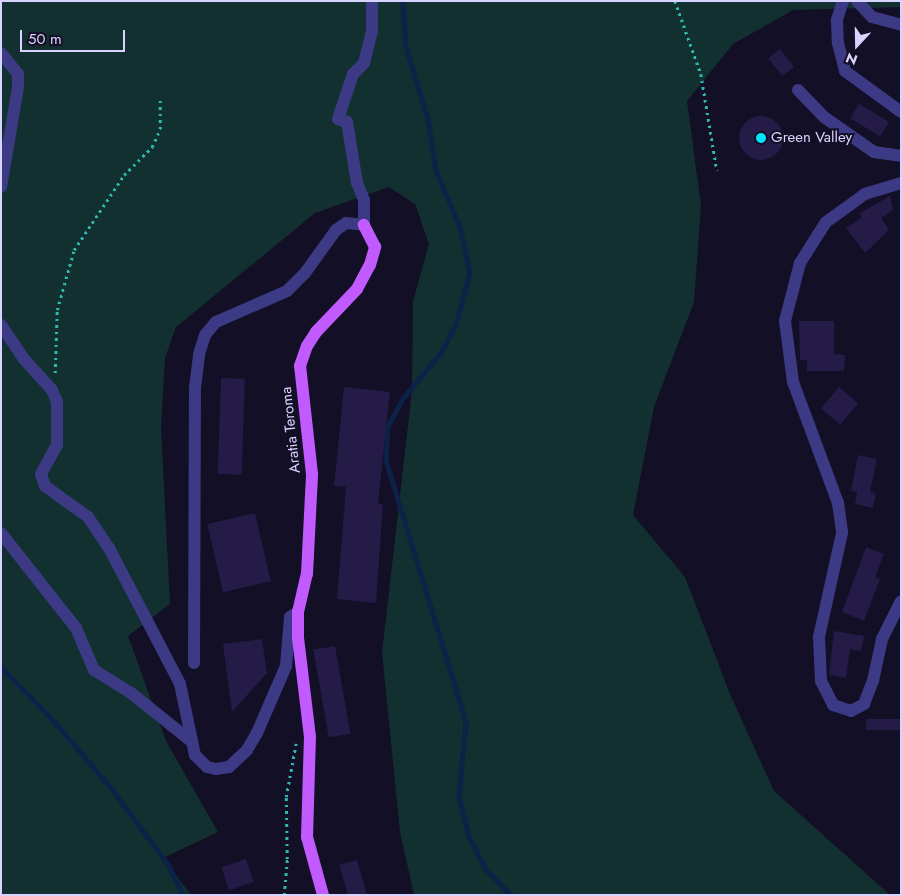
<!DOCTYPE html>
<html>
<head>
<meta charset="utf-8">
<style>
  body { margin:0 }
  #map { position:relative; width:902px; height:896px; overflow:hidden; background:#130f26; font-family:Jost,sans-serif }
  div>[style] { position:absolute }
  .green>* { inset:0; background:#12302f }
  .stream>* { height:4.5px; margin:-2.25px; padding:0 2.25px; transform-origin:2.25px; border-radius:2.25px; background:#0c2248 }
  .building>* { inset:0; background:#241b47; transform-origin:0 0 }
  .round { border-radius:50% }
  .path>* { height:2.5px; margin-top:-1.25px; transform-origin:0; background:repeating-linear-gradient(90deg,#2fb8b0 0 2.5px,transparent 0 6.5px) }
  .minor>* { height:12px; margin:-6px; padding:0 6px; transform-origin:6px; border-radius:6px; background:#3d3a85 }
  .major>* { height:12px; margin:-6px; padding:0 6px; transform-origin:6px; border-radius:6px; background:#c25bff }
  .dots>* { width:14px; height:14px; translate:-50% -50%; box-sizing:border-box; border:2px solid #130f26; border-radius:50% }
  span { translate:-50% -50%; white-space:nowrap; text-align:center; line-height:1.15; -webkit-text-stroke:4px #130f26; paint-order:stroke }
  .poi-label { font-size:15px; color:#d9d4ff }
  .left { translate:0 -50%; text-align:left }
  .street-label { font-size:15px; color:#d9d4ff }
  .frame { position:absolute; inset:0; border:2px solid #d9d4ff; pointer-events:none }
  .north { position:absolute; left:832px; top:20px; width:50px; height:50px; -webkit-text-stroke:4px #130f26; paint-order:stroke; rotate:201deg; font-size:14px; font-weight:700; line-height:20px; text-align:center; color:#d9d4ff }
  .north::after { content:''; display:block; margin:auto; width:18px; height:22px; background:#d9d4ff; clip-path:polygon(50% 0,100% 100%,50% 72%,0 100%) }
  .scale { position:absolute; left:20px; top:30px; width:105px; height:22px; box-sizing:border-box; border:2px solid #d9d4ff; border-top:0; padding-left:6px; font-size:15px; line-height:18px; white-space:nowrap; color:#d9d4ff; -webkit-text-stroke:4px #130f26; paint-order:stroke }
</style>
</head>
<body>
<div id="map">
  <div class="green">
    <div style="clip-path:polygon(1px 1px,901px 1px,901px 7px,793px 10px,733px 44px,687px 101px,701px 205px,694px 302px,654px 407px,633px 515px,685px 577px,730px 694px,774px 791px,890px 895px,414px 895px,400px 832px,382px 653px,412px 390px,413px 301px,429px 244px,415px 204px,389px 187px,315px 213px,176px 327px,165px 358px,161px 427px,170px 604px,128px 636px,166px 741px,218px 832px,163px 858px,191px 895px,1px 895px)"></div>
  </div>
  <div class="stream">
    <div style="left:403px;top:1px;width:46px;rotate:86.3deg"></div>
    <div style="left:406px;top:47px;width:75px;rotate:73deg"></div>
    <div style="left:428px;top:119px;width:52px;rotate:81.1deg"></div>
    <div style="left:436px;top:170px;width:62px;rotate:67.2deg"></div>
    <div style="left:460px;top:227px;width:47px;rotate:77.7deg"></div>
    <div style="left:470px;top:273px;width:54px;rotate:105.1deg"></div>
    <div style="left:456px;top:325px;width:32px;rotate:118deg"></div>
    <div style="left:441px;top:353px;width:60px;rotate:129.6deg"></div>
    <div style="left:403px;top:399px;width:31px;rotate:119deg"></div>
    <div style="left:388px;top:426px;width:34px;rotate:93deg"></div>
    <div style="left:386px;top:460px;width:274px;rotate:73deg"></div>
    <div style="left:466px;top:722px;width:74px;rotate:95.4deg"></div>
    <div style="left:459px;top:796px;width:41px;rotate:76deg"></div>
    <div style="left:469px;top:836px;width:37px;rotate:63deg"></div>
    <div style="left:486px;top:869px;width:36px;rotate:46deg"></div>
    <div style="left:1px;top:667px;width:77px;rotate:45.5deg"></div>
    <div style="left:55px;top:722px;width:88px;rotate:49.6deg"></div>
    <div style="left:112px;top:789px;width:94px;rotate:53.3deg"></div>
    <div style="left:168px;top:864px;width:34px;rotate:64deg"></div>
  </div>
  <div class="building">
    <div style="left:780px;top:49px;width:23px;height:15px;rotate:52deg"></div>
    <div style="left:859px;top:104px;width:35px;height:17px;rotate:31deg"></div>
    <div class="round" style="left:739px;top:116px;width:44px;height:44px"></div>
    <div style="clip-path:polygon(890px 196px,893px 210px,881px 218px,889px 230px,865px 253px,846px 228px,861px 218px,860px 213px)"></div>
    <div style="clip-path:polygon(799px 321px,834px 321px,834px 354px,845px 355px,844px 371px,807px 371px,807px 360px,800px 360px)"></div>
    <div style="left:221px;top:378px;width:24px;height:96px;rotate:2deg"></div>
    <div style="clip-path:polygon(344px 387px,390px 392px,378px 504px,383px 504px,376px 603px,337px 599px,346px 487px,334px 486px)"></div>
    <div style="left:839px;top:387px;width:25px;height:28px;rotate:40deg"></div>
    <div style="clip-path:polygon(858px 455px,877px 459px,870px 492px,876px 493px,873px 508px,855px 504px,857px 492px,851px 491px)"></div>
    <div style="left:255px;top:513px;width:70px;height:49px;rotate:77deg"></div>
    <div style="clip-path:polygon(866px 547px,884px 554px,875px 577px,880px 579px,864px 621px,842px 612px)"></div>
    <div style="clip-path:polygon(834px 631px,864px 636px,861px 651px,850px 649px,846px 678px,829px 675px)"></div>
    <div style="clip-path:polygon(262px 639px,267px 673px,232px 712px,223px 644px)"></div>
    <div style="left:335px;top:646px;width:89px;height:22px;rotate:80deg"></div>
    <div style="left:901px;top:719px;width:11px;height:35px;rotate:90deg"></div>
    <div style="left:246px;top:859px;width:24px;height:26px;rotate:71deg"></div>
    <div style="clip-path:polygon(357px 860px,367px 895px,348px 895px,339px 865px)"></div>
  </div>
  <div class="path">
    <div style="left:675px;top:1px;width:77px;rotate:70.4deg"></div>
    <div style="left:701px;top:74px;width:98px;rotate:80.6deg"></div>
    <div style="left:55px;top:373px;width:63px;rotate:-88.2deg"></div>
    <div style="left:57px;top:310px;width:62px;rotate:-74.2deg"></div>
    <div style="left:74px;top:250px;width:90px;rotate:-56.3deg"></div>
    <div style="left:124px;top:175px;width:40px;rotate:-45deg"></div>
    <div style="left:152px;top:147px;width:20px;rotate:-66deg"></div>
    <div style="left:160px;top:129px;width:31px;rotate:-90deg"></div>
    <div style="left:284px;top:895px;width:36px;rotate:-85deg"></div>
    <div style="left:287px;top:859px;width:62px;rotate:-90.9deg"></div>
    <div style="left:286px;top:797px;width:55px;rotate:-79.5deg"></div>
  </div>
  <div class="minor">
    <div style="left:843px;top:1px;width:20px;rotate:108deg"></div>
    <div style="left:837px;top:20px;width:23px;rotate:88deg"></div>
    <div style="left:838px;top:43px;width:29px;rotate:76deg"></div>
    <div style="left:845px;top:71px;width:69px;rotate:36.2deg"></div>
    <div style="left:857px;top:1px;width:22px;rotate:47deg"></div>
    <div style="left:872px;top:17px;width:30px;rotate:15deg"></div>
    <div style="left:1px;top:53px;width:27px;rotate:51deg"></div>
    <div style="left:18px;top:74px;width:13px;rotate:90deg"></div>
    <div style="left:18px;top:87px;width:101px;rotate:99.6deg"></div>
    <div style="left:798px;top:90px;width:37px;rotate:46deg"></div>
    <div style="left:824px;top:117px;width:61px;rotate:35deg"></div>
    <div style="left:874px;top:152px;width:27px;rotate:8deg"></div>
    <div style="left:901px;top:183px;width:38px;rotate:163deg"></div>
    <div style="left:865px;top:194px;width:48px;rotate:144.3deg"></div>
    <div style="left:826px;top:222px;width:49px;rotate:122.4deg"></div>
    <div style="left:800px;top:263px;width:60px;rotate:104.5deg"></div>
    <div style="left:785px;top:321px;width:62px;rotate:82.5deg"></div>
    <div style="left:793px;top:382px;width:129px;rotate:69.6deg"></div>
    <div style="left:838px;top:503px;width:30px;rotate:82deg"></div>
    <div style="left:842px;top:533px;width:107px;rotate:102.5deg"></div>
    <div style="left:819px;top:637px;width:44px;rotate:87.4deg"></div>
    <div style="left:821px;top:681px;width:27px;rotate:63deg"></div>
    <div style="left:833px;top:705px;width:19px;rotate:18deg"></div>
    <div style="left:851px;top:711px;width:15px;rotate:-28deg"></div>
    <div style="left:864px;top:704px;width:25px;rotate:-69deg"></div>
    <div style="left:873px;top:681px;width:43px;rotate:-77.9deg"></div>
    <div style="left:882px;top:639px;width:42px;rotate:-63.4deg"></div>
    <div style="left:1px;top:325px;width:40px;rotate:56deg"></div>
    <div style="left:23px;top:358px;width:43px;rotate:47.8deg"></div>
    <div style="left:52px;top:390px;width:13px;rotate:67deg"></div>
    <div style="left:57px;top:402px;width:43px;rotate:90deg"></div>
    <div style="left:57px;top:445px;width:33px;rotate:119deg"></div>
    <div style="left:41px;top:474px;width:13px;rotate:72deg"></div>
    <div style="left:45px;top:486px;width:53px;rotate:35.8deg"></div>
    <div style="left:88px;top:517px;width:37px;rotate:56deg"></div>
    <div style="left:109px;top:548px;width:153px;rotate:62.4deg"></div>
    <div style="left:180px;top:684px;width:73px;rotate:78.1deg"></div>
    <div style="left:195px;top:755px;width:17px;rotate:45deg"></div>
    <div style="left:207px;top:767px;width:9px;rotate:13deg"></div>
    <div style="left:216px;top:769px;width:13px;rotate:-9deg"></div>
    <div style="left:229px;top:767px;width:25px;rotate:-43deg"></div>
    <div style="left:247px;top:750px;width:20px;rotate:-60deg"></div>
    <div style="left:257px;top:733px;width:73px;rotate:-66.6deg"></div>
    <div style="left:286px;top:666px;width:49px;rotate:-85.3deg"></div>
    <div style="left:290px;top:617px;width:9px;rotate:-32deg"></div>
    <div style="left:1px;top:533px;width:121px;rotate:51.7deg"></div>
    <div style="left:76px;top:628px;width:46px;rotate:66.8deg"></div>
    <div style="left:94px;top:670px;width:44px;rotate:31.9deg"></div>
    <div style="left:131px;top:693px;width:77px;rotate:38.7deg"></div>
    <div style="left:194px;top:663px;width:275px;rotate:-89.8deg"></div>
    <div style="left:195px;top:388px;width:34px;rotate:-83deg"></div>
    <div style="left:199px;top:354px;width:20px;rotate:-72deg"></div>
    <div style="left:205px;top:335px;width:17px;rotate:-50deg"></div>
    <div style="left:216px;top:322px;width:77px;rotate:-23.6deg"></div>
    <div style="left:287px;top:291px;width:25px;rotate:-45deg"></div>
    <div style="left:305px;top:273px;width:53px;rotate:-54.2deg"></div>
    <div style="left:336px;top:230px;width:12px;rotate:-35deg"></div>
    <div style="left:346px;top:223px;width:18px;rotate:6deg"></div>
    <div style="left:364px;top:225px;width:25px;rotate:-90deg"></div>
    <div style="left:364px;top:200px;width:18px;rotate:-112deg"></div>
    <div style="left:357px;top:183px;width:62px;rotate:-99.3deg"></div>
    <div style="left:347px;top:122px;width:9px;rotate:-162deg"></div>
    <div style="left:338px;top:119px;width:47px;rotate:-71.6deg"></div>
    <div style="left:353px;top:74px;width:16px;rotate:-45deg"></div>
    <div style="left:364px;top:63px;width:32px;rotate:-76deg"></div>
    <div style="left:372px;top:32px;width:31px;rotate:-90deg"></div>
  </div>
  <div class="major">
    <div style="left:323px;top:895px;width:60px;rotate:-105.4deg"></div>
    <div style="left:307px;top:837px;width:100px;rotate:-88.3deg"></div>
    <div style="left:310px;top:737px;width:100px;rotate:-96.9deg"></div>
    <div style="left:298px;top:638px;width:26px;rotate:-90deg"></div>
    <div style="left:298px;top:612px;width:39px;rotate:-77deg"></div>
    <div style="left:307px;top:574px;width:100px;rotate:-87.1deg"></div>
    <div style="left:312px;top:474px;width:109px;rotate:-96.3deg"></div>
    <div style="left:300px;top:366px;width:21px;rotate:-71deg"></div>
    <div style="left:307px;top:346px;width:17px;rotate:-57deg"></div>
    <div style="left:316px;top:332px;width:59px;rotate:-46.4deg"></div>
    <div style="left:357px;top:289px;width:27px;rotate:-62deg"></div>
    <div style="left:370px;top:265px;width:19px;rotate:-74deg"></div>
    <div style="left:375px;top:247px;width:25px;rotate:-117deg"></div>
  </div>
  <div class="dots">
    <div style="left:761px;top:138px;background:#00e5ff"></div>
  </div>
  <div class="poi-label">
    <span class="left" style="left:771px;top:138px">Green Valley</span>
  </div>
  <div class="street-label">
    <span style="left:291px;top:430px;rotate:-96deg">Aratia Teroma</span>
  </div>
  <div class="frame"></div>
  <div class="north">N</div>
  <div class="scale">50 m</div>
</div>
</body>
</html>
